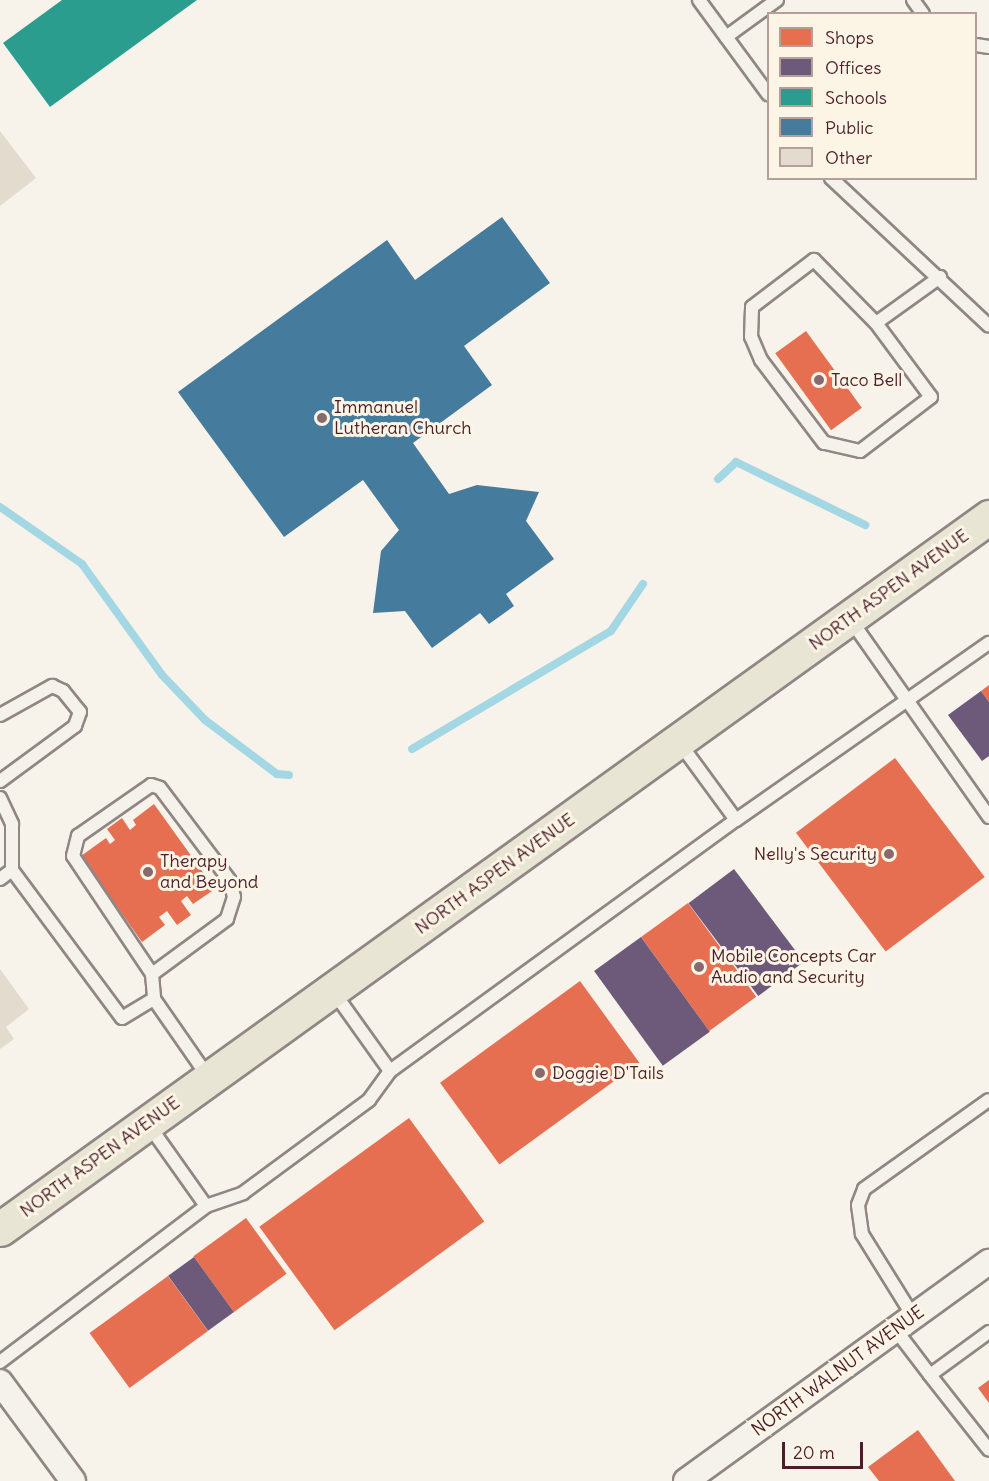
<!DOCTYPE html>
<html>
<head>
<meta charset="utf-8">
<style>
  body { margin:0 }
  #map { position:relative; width:989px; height:1481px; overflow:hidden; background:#f7f3ea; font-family:Delius,sans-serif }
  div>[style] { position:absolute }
  .shops>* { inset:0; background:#e76f51; transform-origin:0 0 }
  .offices>* { inset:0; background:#6d597a; transform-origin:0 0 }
  .schools>* { inset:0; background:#2a9d8f }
  .public>* { inset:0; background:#457b9d }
  .stream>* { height:8px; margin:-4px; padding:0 4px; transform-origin:4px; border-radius:4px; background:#a4d7e4 }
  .building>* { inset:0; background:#e3dcce }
  .roads { filter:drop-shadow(2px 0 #908684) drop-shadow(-2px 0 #908684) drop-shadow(0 2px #908684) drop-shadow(0 -2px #908684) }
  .service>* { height:12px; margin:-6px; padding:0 6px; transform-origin:6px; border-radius:6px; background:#f5f2ec }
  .minor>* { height:24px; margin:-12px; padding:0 12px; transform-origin:12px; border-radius:12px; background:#f5f2ec }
  .primary>* { height:33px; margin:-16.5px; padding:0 16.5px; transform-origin:16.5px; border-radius:16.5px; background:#e9e5d5 }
  .dots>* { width:16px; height:16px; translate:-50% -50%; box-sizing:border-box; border:3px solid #fcf5e5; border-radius:50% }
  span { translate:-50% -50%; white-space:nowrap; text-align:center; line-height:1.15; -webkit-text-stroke:6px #fcf5e5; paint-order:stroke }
  .poi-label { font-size:18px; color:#4a1f2b }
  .left { translate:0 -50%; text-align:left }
  .right { translate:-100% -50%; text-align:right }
  .street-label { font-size:18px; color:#4a1f2b }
  .legend { position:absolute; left:767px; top:12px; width:210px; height:168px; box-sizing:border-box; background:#fcf5e5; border:2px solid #b59f9b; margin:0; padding:8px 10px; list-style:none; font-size:18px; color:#4a1f2b }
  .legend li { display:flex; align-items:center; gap:12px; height:30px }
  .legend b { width:30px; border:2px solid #b59f9b }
  .scale { position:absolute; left:782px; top:1442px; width:81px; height:27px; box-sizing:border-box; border:3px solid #4a1f2b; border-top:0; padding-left:8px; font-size:18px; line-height:21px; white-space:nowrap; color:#4a1f2b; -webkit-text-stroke:4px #fcf5e5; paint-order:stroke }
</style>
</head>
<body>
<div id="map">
  <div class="shops">
    <div style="left:806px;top:331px;width:95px;height:38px;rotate:54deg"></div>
    <div style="clip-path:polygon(989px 685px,989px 702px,981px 691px)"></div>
    <div style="left:895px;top:758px;width:149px;height:124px;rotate:53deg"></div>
    <div style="clip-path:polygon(154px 804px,215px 889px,193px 904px,187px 896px,181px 901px,191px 915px,177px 925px,167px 911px,159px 917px,165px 925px,142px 942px,81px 856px,106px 838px,110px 844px,115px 840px,107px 829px,122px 818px,130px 830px,136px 825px,133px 820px)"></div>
    <div style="left:688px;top:903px;width:116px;height:58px;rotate:54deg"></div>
    <div style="left:580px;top:981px;width:101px;height:173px;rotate:54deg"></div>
    <div style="left:409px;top:1118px;width:128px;height:185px;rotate:54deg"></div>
    <div style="left:246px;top:1218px;width:69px;height:65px;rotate:54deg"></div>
    <div style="left:168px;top:1276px;width:68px;height:97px;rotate:54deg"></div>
    <div style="clip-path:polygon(989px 1380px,989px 1403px,978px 1388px)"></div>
    <div style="clip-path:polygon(918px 1430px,955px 1481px,879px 1481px,868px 1467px)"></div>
  </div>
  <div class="offices">
    <div style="clip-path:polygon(981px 691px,989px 702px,989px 756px,982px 761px,948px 715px)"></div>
    <div style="left:734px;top:869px;width:116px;height:57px;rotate:53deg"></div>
    <div style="left:641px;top:937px;width:117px;height:58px;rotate:54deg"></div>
    <div style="left:194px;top:1257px;width:68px;height:32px;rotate:54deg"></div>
  </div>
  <div class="schools">
    <div style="clip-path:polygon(62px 0,197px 0,50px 107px,3px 43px)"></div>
  </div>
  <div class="public">
    <div style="clip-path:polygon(502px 217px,550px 283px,464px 346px,492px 385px,413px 443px,449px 494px,477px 485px,539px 492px,526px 521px,554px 559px,506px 594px,514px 606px,489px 624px,480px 613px,432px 648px,405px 611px,373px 613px,381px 551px,399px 530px,363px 480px,284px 537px,178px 392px,387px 240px,415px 280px)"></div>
  </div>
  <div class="stream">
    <div style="left:718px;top:479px;width:25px;rotate:-43deg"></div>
    <div style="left:736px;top:462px;width:144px;rotate:26deg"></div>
    <div style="left:0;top:507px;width:100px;rotate:34.8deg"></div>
    <div style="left:82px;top:564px;width:137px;rotate:54.2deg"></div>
    <div style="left:162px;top:675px;width:62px;rotate:46.3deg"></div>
    <div style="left:205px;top:720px;width:90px;rotate:36.9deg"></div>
    <div style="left:277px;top:774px;width:12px;rotate:5deg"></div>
    <div style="left:412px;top:749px;width:231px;rotate:-30.7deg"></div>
    <div style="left:611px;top:631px;width:57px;rotate:-55.8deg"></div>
  </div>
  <div class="building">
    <div style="clip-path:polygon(0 131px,36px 178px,0 206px)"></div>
    <div style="clip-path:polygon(0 969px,29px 1009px,6px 1027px,14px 1039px,0 1049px)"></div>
  </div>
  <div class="roads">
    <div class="service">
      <div style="left:699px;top:0;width:117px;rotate:53.7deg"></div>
      <div style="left:913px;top:0;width:17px;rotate:54deg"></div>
      <div style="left:726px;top:37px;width:63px;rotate:-36deg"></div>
      <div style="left:976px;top:45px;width:13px;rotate:9deg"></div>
      <div style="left:831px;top:178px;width:216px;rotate:43.1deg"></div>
      <div style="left:814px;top:260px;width:88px;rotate:45.5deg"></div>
      <div style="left:876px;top:323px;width:92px;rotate:53.4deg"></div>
      <div style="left:931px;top:397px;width:89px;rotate:142.7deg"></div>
      <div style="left:860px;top:451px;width:37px;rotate:-167deg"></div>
      <div style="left:824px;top:443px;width:104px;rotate:-127.2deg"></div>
      <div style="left:761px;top:360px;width:25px;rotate:-113deg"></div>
      <div style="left:751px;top:337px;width:30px;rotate:-88deg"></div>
      <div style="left:752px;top:307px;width:78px;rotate:-37.2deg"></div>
      <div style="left:876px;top:323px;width:79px;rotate:-35.7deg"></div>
      <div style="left:850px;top:619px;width:242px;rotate:54.9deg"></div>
      <div style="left:0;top:715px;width:60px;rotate:-29.1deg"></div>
      <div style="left:52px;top:686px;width:12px;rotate:24deg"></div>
      <div style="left:63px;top:691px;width:27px;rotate:51deg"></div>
      <div style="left:80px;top:712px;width:15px;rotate:110deg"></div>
      <div style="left:75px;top:726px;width:93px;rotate:143.7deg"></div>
      <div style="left:0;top:798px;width:29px;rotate:65deg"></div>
      <div style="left:12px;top:824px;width:46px;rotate:90deg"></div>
      <div style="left:736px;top:820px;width:309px;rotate:-35deg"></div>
      <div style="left:0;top:879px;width:15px;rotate:-37deg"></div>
      <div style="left:12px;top:870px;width:184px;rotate:53.4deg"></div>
      <div style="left:122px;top:1018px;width:37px;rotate:-31deg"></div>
      <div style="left:154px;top:999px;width:96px;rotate:55.2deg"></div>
      <div style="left:152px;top:974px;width:142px;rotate:-123.8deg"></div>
      <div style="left:73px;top:856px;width:21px;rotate:-76deg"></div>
      <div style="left:78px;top:836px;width:89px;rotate:-34.9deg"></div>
      <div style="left:151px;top:785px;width:9px;rotate:18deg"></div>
      <div style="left:160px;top:788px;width:116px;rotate:53deg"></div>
      <div style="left:230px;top:881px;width:16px;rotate:76deg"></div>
      <div style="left:234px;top:897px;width:23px;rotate:108deg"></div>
      <div style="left:227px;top:919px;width:93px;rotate:143.7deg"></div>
      <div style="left:152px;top:974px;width:25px;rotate:85deg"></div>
      <div style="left:333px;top:991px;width:98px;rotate:54.5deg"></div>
      <div style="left:148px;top:1124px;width:100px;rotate:54.7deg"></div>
      <div style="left:913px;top:1316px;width:97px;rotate:-121.9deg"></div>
      <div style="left:862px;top:1234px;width:29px;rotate:-98deg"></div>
      <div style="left:858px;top:1205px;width:17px;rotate:-69deg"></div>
      <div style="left:864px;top:1189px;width:153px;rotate:-35.5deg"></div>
      <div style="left:895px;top:1329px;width:58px;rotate:52.7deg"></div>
      <div style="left:930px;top:1375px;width:73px;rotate:-36.1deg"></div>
      <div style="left:0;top:1362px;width:258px;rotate:-37.1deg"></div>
      <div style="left:206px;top:1206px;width:39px;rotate:-19deg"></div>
      <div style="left:243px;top:1193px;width:157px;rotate:-36.4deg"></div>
      <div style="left:369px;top:1100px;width:36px;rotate:-54deg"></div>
      <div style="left:390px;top:1071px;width:427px;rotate:-36deg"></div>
      <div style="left:736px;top:820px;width:97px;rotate:-126.2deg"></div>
      <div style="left:930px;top:1375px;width:95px;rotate:51.8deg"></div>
    </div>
    <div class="minor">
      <div style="left:0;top:1382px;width:123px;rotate:53.6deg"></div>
      <div style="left:686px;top:1481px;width:374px;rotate:-35.9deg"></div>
    </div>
    <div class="primary">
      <div style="left:0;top:1229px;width:1219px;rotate:-35.75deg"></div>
    </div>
  </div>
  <div class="dots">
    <div style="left:819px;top:380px;background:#87696e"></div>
    <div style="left:322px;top:418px;background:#87696e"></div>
    <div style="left:889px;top:854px;background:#87696e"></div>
    <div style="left:148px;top:872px;background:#87696e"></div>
    <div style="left:699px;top:967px;background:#87696e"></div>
    <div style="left:540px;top:1073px;background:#87696e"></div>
  </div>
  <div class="poi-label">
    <span class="left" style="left:831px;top:380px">Taco Bell</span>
    <span class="left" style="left:334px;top:418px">Immanuel<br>Lutheran Church</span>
    <span class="right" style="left:877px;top:854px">Nelly's Security</span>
    <span class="left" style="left:160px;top:872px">Therapy<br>and Beyond</span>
    <span class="left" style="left:711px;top:967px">Mobile Concepts Car<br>Audio and Security</span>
    <span class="left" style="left:552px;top:1073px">Doggie D'Tails</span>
  </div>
  <div class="street-label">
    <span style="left:889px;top:590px;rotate:-36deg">NORTH ASPEN AVENUE</span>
    <span style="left:495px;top:874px;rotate:-36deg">NORTH ASPEN AVENUE</span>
    <span style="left:100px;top:1157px;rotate:-36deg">NORTH ASPEN AVENUE</span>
    <span style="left:838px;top:1371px;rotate:-36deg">NORTH WALNUT AVENUE</span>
  </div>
  <ul class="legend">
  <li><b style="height:16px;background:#e76f51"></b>Shops</li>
  <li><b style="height:16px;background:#6d597a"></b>Offices</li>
  <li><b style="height:16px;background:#2a9d8f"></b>Schools</li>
  <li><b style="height:16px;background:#457b9d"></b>Public</li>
  <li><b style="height:16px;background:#e3dcce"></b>Other</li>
  </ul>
  <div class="scale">20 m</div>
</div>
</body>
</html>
